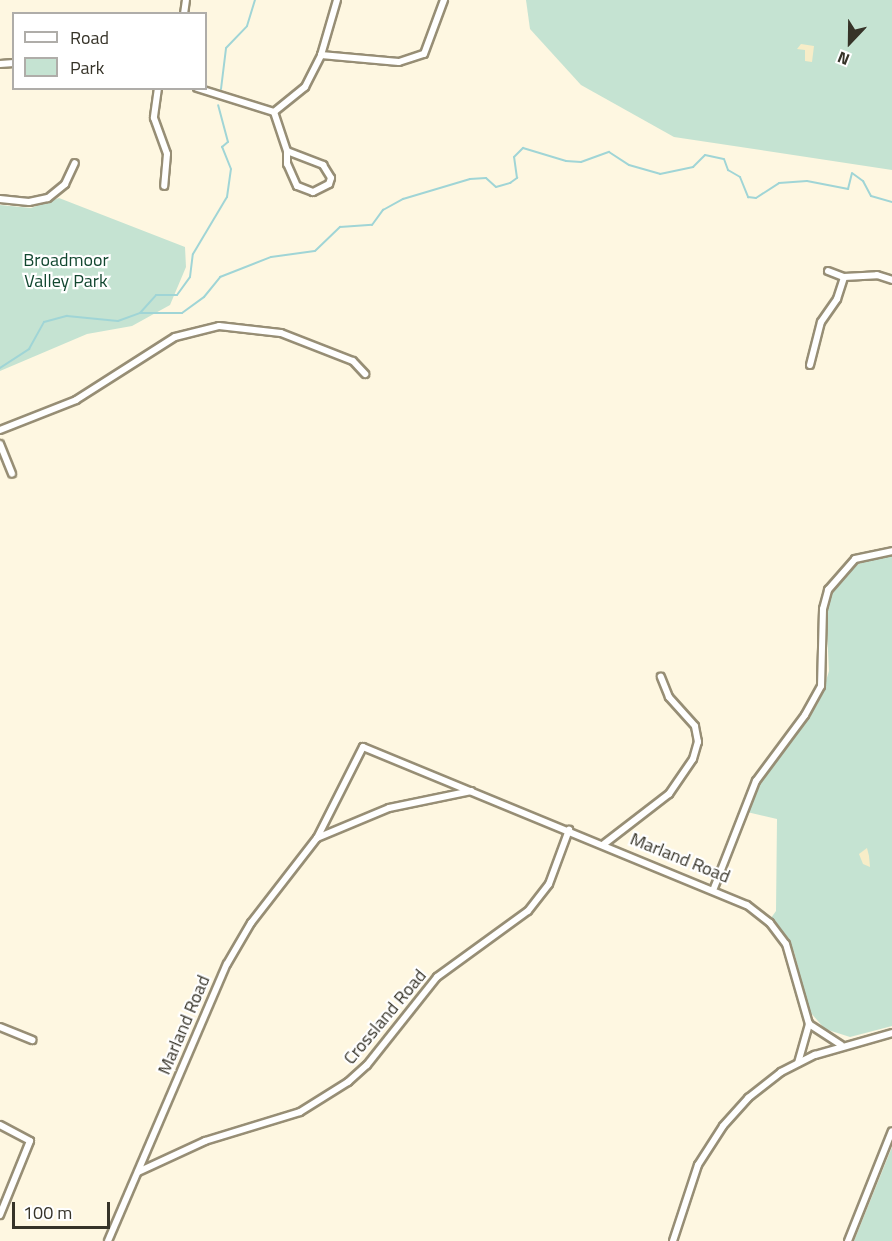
<!DOCTYPE html>
<html>
<head>
<meta charset="utf-8">
<style>
  body { margin:0 }
  #map { position:relative; width:892px; height:1241px; overflow:hidden; background:#fef7e1; font-family:"Titillium Web",sans-serif }
  div>[style] { position:absolute }
  .green>* { inset:0; background:#c5e3d2 }
  .sand>* { inset:0; background:#f7edc8 }
  .stream>* { height:2px; margin:-1px; padding:0 1px; transform-origin:1px; border-radius:1px; background:#a0d5d6 }
  .roads { filter:drop-shadow(2px 0 #978e75) drop-shadow(-2px 0 #978e75) drop-shadow(0 2px #978e75) drop-shadow(0 -2px #978e75) }
  .minor>* { height:6px; margin:-3px; padding:0 3px; transform-origin:3px; border-radius:3px; background:#fff }
  span { translate:-50% -50%; white-space:nowrap; text-align:center; line-height:1.15; -webkit-text-stroke:4.5px #fff; paint-order:stroke }
  .park-label { font-size:18px; color:#124730 }
  .street-label { font-size:18px; color:#363328 }
  .legend { position:absolute; left:12px; top:12px; width:195px; height:78px; box-sizing:border-box; background:#fff; border:2px solid #afada9; margin:0; padding:8px 10px; list-style:none; font-size:18px; color:#363328 }
  .legend li { display:flex; align-items:center; gap:12px; height:30px }
  .legend b { width:30px; border:2px solid #afada9 }
  .north { position:absolute; left:820px; top:12px; width:60px; height:60px; -webkit-text-stroke:4px #fff; paint-order:stroke; rotate:202deg; font-size:16px; font-weight:700; line-height:24px; text-align:center; color:#363328 }
  .north::after { content:''; display:block; margin:auto; width:21px; height:27px; background:#363328; clip-path:polygon(50% 0,100% 100%,50% 72%,0 100%) }
  .scale { position:absolute; left:12px; top:1202px; width:98px; height:27px; box-sizing:border-box; border:3px solid #363328; border-top:0; padding-left:8px; font-size:18px; line-height:21px; white-space:nowrap; color:#363328; -webkit-text-stroke:4px #fff; paint-order:stroke }
</style>
</head>
<body>
<div id="map">
  <div class="green">
    <div style="clip-path:polygon(526px 0,892px 0,892px 170px,674px 137px,581px 85px,530px 29px)"></div>
    <div style="clip-path:polygon(59px 198px,185px 247px,186px 267px,170px 305px,132px 326px,87px 334px,0 371px,0 205px,31px 208px)"></div>
    <div style="clip-path:polygon(892px 555px,892px 1026px,850px 1037px,825px 1029px,810px 1012px,794px 952px,771px 918px,776px 911px,777px 819px,747px 812px,764px 774px,817px 705px,823px 691px,829px 671px,826px 611px,833px 590px,854px 565px)"></div>
    <div style="clip-path:polygon(892px 1147px,892px 1241px,854px 1241px)"></div>
  </div>
  <div class="sand">
    <div style="clip-path:polygon(801px 44px,814px 46px,812px 62px,805px 61px,805px 50px,797px 49px)"></div>
    <div style="clip-path:polygon(867px 848px,869px 856px,870px 867px,863px 864px,859px 854px)"></div>
  </div>
  <div class="stream">
    <div style="left:221px;top:89px;width:41px;rotate:-83deg"></div>
    <div style="left:226px;top:48px;width:30px;rotate:-46deg"></div>
    <div style="left:247px;top:26px;width:27px;rotate:-73deg"></div>
    <div style="left:140px;top:313px;width:24px;rotate:-48deg"></div>
    <div style="left:156px;top:295px;width:21px"></div>
    <div style="left:177px;top:295px;width:22px;rotate:-54deg"></div>
    <div style="left:190px;top:277px;width:23px;rotate:-83deg"></div>
    <div style="left:193px;top:254px;width:66px;rotate:-59.2deg"></div>
    <div style="left:227px;top:197px;width:28px;rotate:-82deg"></div>
    <div style="left:231px;top:169px;width:24px;rotate:-112deg"></div>
    <div style="left:222px;top:147px;width:8px;rotate:-40deg"></div>
    <div style="left:228px;top:142px;width:38px;rotate:-105deg"></div>
    <div style="left:0;top:368px;width:35px;rotate:-33deg"></div>
    <div style="left:29px;top:349px;width:31px;rotate:-61deg"></div>
    <div style="left:44px;top:322px;width:24px;rotate:-15deg"></div>
    <div style="left:67px;top:316px;width:51px;rotate:5.6deg"></div>
    <div style="left:118px;top:321px;width:23px;rotate:-20deg"></div>
    <div style="left:140px;top:313px;width:42px"></div>
    <div style="left:182px;top:313px;width:27px;rotate:-36deg"></div>
    <div style="left:204px;top:297px;width:26px;rotate:-51deg"></div>
    <div style="left:220px;top:277px;width:55px;rotate:-21.4deg"></div>
    <div style="left:271px;top:257px;width:44px;rotate:-7.8deg"></div>
    <div style="left:315px;top:251px;width:35px;rotate:-44deg"></div>
    <div style="left:340px;top:227px;width:32px;rotate:-4deg"></div>
    <div style="left:372px;top:225px;width:19px;rotate:-54deg"></div>
    <div style="left:383px;top:210px;width:23px;rotate:-29deg"></div>
    <div style="left:403px;top:199px;width:70px;rotate:-16.6deg"></div>
    <div style="left:470px;top:179px;width:16px;rotate:-4deg"></div>
    <div style="left:486px;top:178px;width:13px;rotate:42deg"></div>
    <div style="left:496px;top:187px;width:15px;rotate:-16deg"></div>
    <div style="left:510px;top:183px;width:9px;rotate:-36deg"></div>
    <div style="left:517px;top:178px;width:21px;rotate:-98deg"></div>
    <div style="left:514px;top:157px;width:13px;rotate:-45deg"></div>
    <div style="left:523px;top:148px;width:45px;rotate:16.8deg"></div>
    <div style="left:566px;top:161px;width:15px;rotate:4deg"></div>
    <div style="left:581px;top:162px;width:30px;rotate:-20deg"></div>
    <div style="left:609px;top:152px;width:24px;rotate:33deg"></div>
    <div style="left:629px;top:165px;width:32px;rotate:16deg"></div>
    <div style="left:660px;top:174px;width:34px;rotate:-12deg"></div>
    <div style="left:693px;top:167px;width:17px;rotate:-45deg"></div>
    <div style="left:705px;top:155px;width:19px;rotate:12deg"></div>
    <div style="left:724px;top:159px;width:12px;rotate:70deg"></div>
    <div style="left:728px;top:170px;width:14px;rotate:30deg"></div>
    <div style="left:740px;top:177px;width:22px;rotate:68deg"></div>
    <div style="left:748px;top:197px;width:8px;rotate:7deg"></div>
    <div style="left:756px;top:198px;width:27px;rotate:-33deg"></div>
    <div style="left:779px;top:183px;width:28px;rotate:-4deg"></div>
    <div style="left:807px;top:181px;width:42px;rotate:11deg"></div>
    <div style="left:848px;top:189px;width:16px;rotate:-76deg"></div>
    <div style="left:852px;top:173px;width:14px;rotate:36deg"></div>
    <div style="left:863px;top:181px;width:17px;rotate:62deg"></div>
    <div style="left:871px;top:196px;width:22px;rotate:16deg"></div>
  </div>
  <div class="roads">
    <div class="minor">
      <div style="left:337px;top:0;width:57px;rotate:106.2deg"></div>
      <div style="left:321px;top:55px;width:78px;rotate:5.1deg"></div>
      <div style="left:399px;top:62px;width:26px;rotate:-18deg"></div>
      <div style="left:424px;top:54px;width:58px;rotate:-69.7deg"></div>
      <div style="left:184px;top:14px;width:14px;rotate:-82deg"></div>
      <div style="left:0;top:64px;width:14px;rotate:-4deg"></div>
      <div style="left:158px;top:88px;width:30px;rotate:98deg"></div>
      <div style="left:154px;top:118px;width:38px;rotate:70deg"></div>
      <div style="left:167px;top:154px;width:32px;rotate:95deg"></div>
      <div style="left:197px;top:88px;width:81px;rotate:17.3deg"></div>
      <div style="left:274px;top:112px;width:40px;rotate:-39deg"></div>
      <div style="left:305px;top:87px;width:36px;rotate:-63deg"></div>
      <div style="left:274px;top:112px;width:41px;rotate:71.6deg"></div>
      <div style="left:287px;top:151px;width:39px;rotate:21deg"></div>
      <div style="left:323px;top:165px;width:15px;rotate:58deg"></div>
      <div style="left:331px;top:178px;width:6px;rotate:108deg"></div>
      <div style="left:329px;top:184px;width:18px;rotate:153deg"></div>
      <div style="left:313px;top:192px;width:17px;rotate:-159deg"></div>
      <div style="left:297px;top:186px;width:24px;rotate:-114deg"></div>
      <div style="left:287px;top:164px;width:13px;rotate:-90deg"></div>
      <div style="left:0;top:199px;width:29px;rotate:6deg"></div>
      <div style="left:29px;top:202px;width:19px;rotate:-12deg"></div>
      <div style="left:48px;top:198px;width:22px;rotate:-39deg"></div>
      <div style="left:65px;top:184px;width:23px;rotate:-65deg"></div>
      <div style="left:828px;top:271px;width:17px;rotate:21deg"></div>
      <div style="left:844px;top:277px;width:33px;rotate:-3deg"></div>
      <div style="left:877px;top:275px;width:16px;rotate:18deg"></div>
      <div style="left:810px;top:365px;width:44px;rotate:-75.7deg"></div>
      <div style="left:821px;top:322px;width:28px;rotate:-55deg"></div>
      <div style="left:837px;top:299px;width:23px;rotate:-72deg"></div>
      <div style="left:0;top:430px;width:82px;rotate:-21.5deg"></div>
      <div style="left:76px;top:400px;width:117px;rotate:-32.5deg"></div>
      <div style="left:175px;top:337px;width:45px;rotate:-14deg"></div>
      <div style="left:219px;top:326px;width:62px;rotate:6.4deg"></div>
      <div style="left:281px;top:333px;width:77px;rotate:21.3deg"></div>
      <div style="left:353px;top:361px;width:18px;rotate:47deg"></div>
      <div style="left:0;top:444px;width:32px;rotate:68deg"></div>
      <div style="left:317px;top:838px;width:78px;rotate:-22.6deg"></div>
      <div style="left:389px;top:808px;width:84px;rotate:-11.7deg"></div>
      <div style="left:604px;top:844px;width:82px;rotate:-37.6deg"></div>
      <div style="left:669px;top:794px;width:42px;rotate:-55.6deg"></div>
      <div style="left:693px;top:759px;width:18px;rotate:-74deg"></div>
      <div style="left:698px;top:742px;width:16px;rotate:-101deg"></div>
      <div style="left:695px;top:726px;width:39px;rotate:-132deg"></div>
      <div style="left:669px;top:697px;width:22px;rotate:-112deg"></div>
      <div style="left:714px;top:888px;width:115px;rotate:-68.6deg"></div>
      <div style="left:756px;top:781px;width:82px;rotate:-53.4deg"></div>
      <div style="left:805px;top:715px;width:33px;rotate:-61deg"></div>
      <div style="left:821px;top:686px;width:77px;rotate:-88.5deg"></div>
      <div style="left:823px;top:609px;width:20px;rotate:-75deg"></div>
      <div style="left:828px;top:590px;width:41px;rotate:-48.9deg"></div>
      <div style="left:855px;top:559px;width:38px;rotate:-12deg"></div>
      <div style="left:809px;top:1024px;width:38px;rotate:33deg"></div>
      <div style="left:0;top:1027px;width:35px;rotate:22deg"></div>
      <div style="left:798px;top:1063px;width:41px;rotate:-74.2deg"></div>
      <div style="left:0;top:1125px;width:34px;rotate:28deg"></div>
      <div style="left:30px;top:1141px;width:80px;rotate:112.1deg"></div>
      <div style="left:138px;top:1172px;width:74px;rotate:-24.8deg"></div>
      <div style="left:205px;top:1141px;width:99px;rotate:-17deg"></div>
      <div style="left:300px;top:1112px;width:57px;rotate:-32deg"></div>
      <div style="left:348px;top:1082px;width:25px;rotate:-42deg"></div>
      <div style="left:367px;top:1065px;width:112px;rotate:-51.5deg"></div>
      <div style="left:437px;top:977px;width:112px;rotate:-36deg"></div>
      <div style="left:528px;top:911px;width:34px;rotate:-52deg"></div>
      <div style="left:549px;top:884px;width:58px;rotate:-69.7deg"></div>
      <div style="left:108px;top:1241px;width:301px;rotate:-66.8deg"></div>
      <div style="left:227px;top:964px;width:48px;rotate:-59.7deg"></div>
      <div style="left:251px;top:923px;width:108px;rotate:-52.2deg"></div>
      <div style="left:317px;top:838px;width:102px;rotate:-63.2deg"></div>
      <div style="left:363px;top:747px;width:415px;rotate:22.4deg"></div>
      <div style="left:747px;top:905px;width:29px;rotate:38deg"></div>
      <div style="left:770px;top:923px;width:26px;rotate:53deg"></div>
      <div style="left:786px;top:944px;width:83px;rotate:74deg"></div>
      <div style="left:673px;top:1241px;width:80px;rotate:-71.8deg"></div>
      <div style="left:698px;top:1165px;width:46px;rotate:-57.3deg"></div>
      <div style="left:723px;top:1126px;width:38px;rotate:-48deg"></div>
      <div style="left:748px;top:1098px;width:42px;rotate:-38.2deg"></div>
      <div style="left:781px;top:1072px;width:38px;rotate:-27deg"></div>
      <div style="left:815px;top:1055px;width:80px;rotate:-15.9deg"></div>
      <div style="left:848px;top:1241px;width:118px;rotate:-68.2deg"></div>
    </div>
  </div>
  <div class="park-label">
    <span style="left:66px;top:271px">Broadmoor<br>Valley Park</span>
  </div>
  <div class="street-label">
    <span style="left:680px;top:858px;rotate:22deg">Marland Road</span>
    <span style="left:385px;top:1017px;rotate:-50deg">Crossland Road</span>
    <span style="left:184px;top:1025px;rotate:-67deg">Marland Road</span>
  </div>
  <ul class="legend">
  <li><b style="height:8px;background:#fff"></b>Road</li>
  <li><b style="height:16px;background:#c5e3d2"></b>Park</li>
  </ul>
  <div class="north">N</div>
  <div class="scale">100 m</div>
</div>
</body>
</html>
